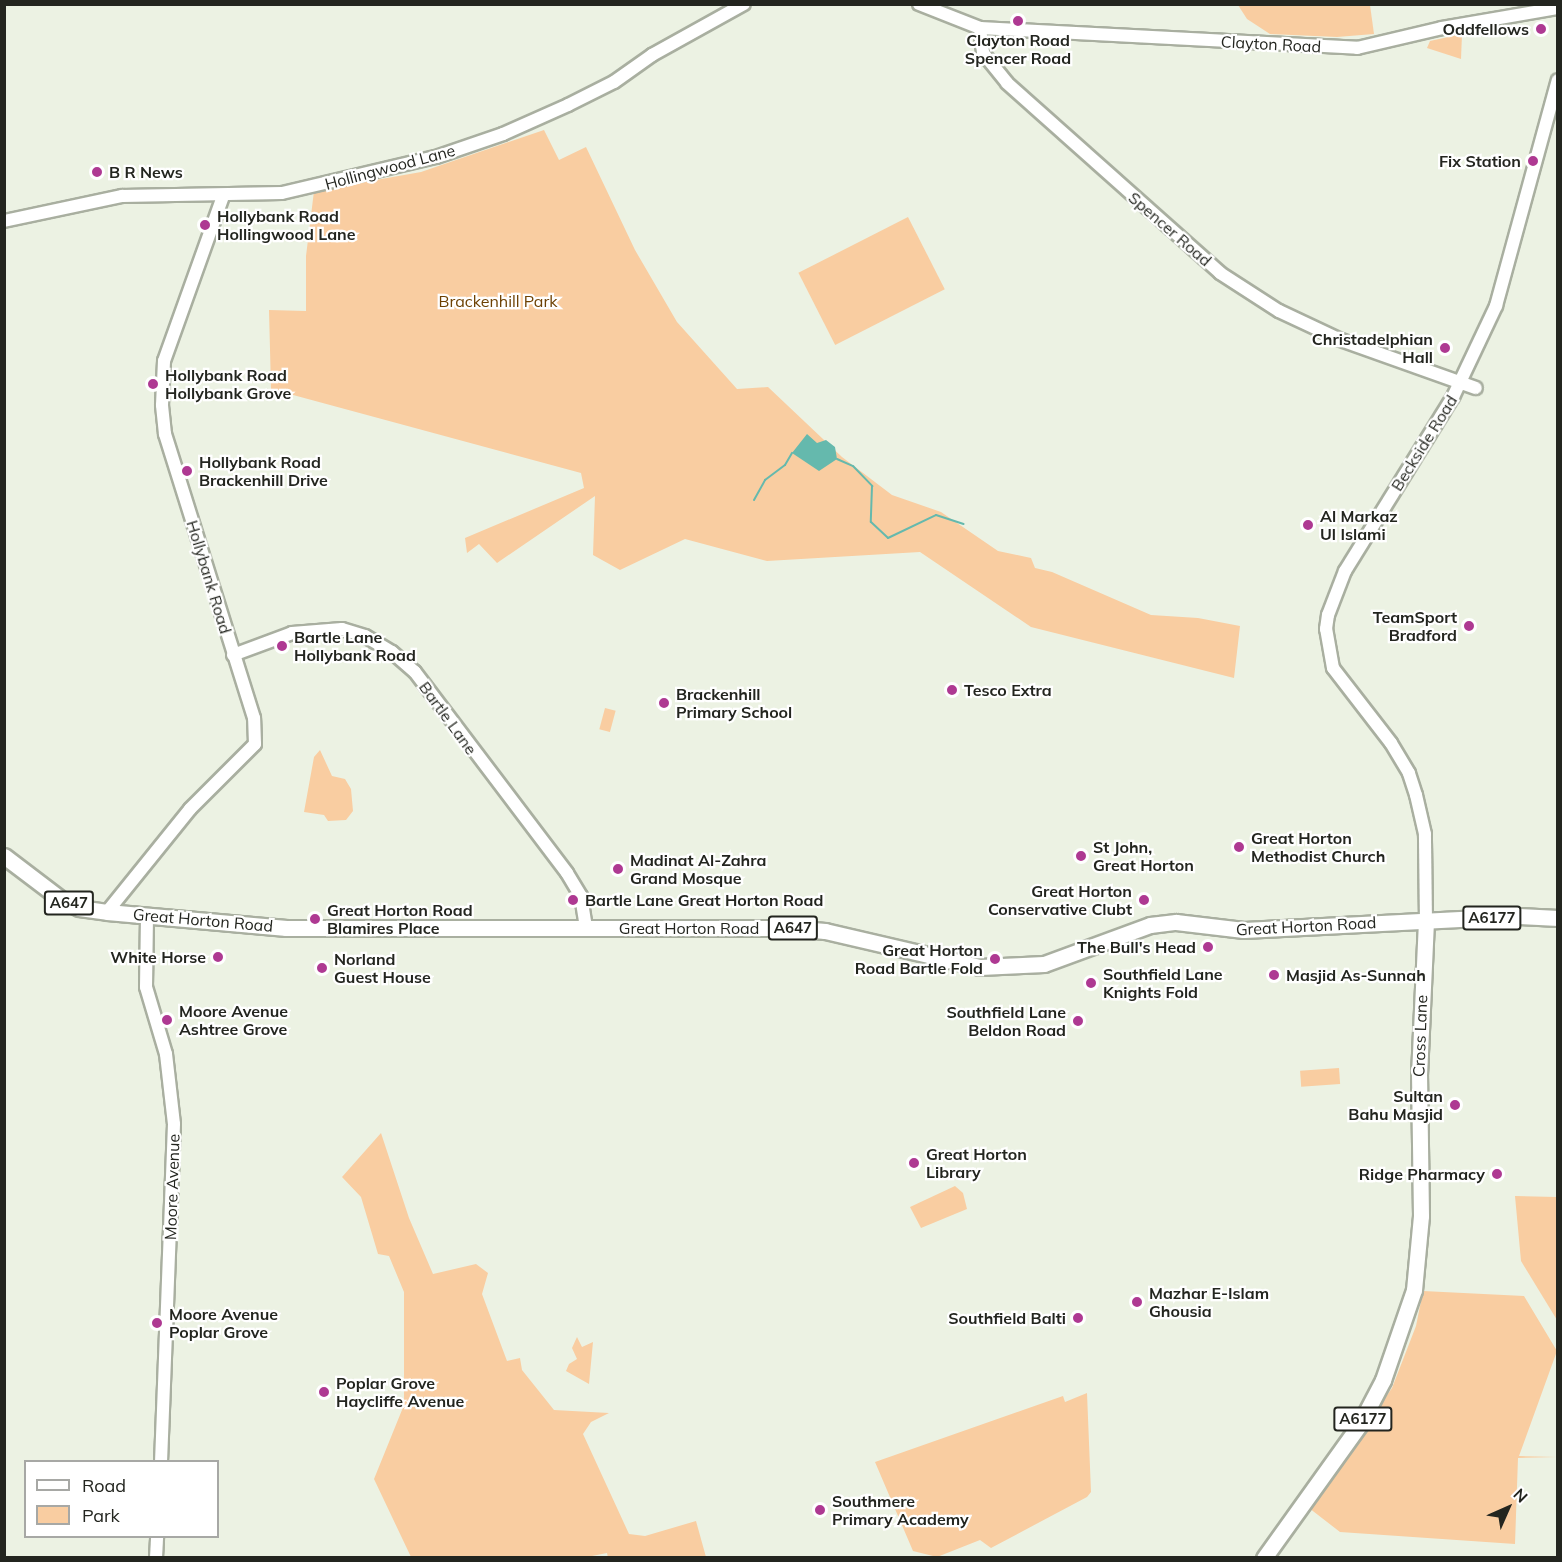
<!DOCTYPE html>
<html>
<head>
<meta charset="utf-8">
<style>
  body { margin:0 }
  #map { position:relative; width:1562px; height:1562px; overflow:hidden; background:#ecf2e3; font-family:Mulish,sans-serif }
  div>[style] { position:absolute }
  .green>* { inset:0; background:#f9cda1; transform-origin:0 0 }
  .water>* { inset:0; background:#65b9ad }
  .stream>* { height:2px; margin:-1px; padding:0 1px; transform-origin:1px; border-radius:1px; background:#65b9ad }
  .roads { filter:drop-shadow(2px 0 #a9afa0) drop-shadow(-2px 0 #a9afa0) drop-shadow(0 2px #a9afa0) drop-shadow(0 -2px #a9afa0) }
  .tertiary>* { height:12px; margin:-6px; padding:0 6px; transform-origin:6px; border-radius:6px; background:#fff }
  .primary>* { height:15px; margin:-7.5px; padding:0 7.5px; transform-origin:7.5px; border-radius:7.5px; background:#fff }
  .dots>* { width:16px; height:16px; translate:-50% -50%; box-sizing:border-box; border:3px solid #fff; border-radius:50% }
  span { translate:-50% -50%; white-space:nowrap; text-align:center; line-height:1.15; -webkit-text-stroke:4.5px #fff; paint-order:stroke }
  .shield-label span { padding:2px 4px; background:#fff; border:2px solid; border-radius:4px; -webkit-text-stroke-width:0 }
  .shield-label { font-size:15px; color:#23251f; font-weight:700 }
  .poi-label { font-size:16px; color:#23251f; font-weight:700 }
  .right { translate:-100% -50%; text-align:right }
  .left { translate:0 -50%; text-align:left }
  .street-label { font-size:16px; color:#23251f }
  .park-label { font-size:16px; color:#6d4103 }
  .frame { position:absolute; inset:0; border:6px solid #23251f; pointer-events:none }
  .legend { position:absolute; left:24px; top:1460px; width:195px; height:78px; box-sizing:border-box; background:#fff; border:2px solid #a7a8a5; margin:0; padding:8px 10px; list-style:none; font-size:18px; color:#23251f }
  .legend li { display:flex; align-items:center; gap:12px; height:30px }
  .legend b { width:30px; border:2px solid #a7a8a5 }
  .north { position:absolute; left:1478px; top:1478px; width:60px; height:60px; -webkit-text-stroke:4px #fff; paint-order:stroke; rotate:45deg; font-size:16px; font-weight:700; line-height:24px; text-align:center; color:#23251f }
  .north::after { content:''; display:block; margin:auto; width:21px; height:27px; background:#23251f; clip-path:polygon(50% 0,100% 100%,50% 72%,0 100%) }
</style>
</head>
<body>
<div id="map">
  <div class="green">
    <div style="clip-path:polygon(1238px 5px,1370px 5px,1374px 34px,1337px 37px,1270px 34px,1247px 19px)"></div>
    <div style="clip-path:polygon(1462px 34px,1461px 59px,1427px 48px,1430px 41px)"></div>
    <div style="clip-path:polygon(544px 130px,559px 160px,586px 147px,635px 250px,677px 322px,737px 389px,768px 387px,842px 457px,892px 495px,941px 512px,998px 551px,1031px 558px,1035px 568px,1052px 572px,1151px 615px,1198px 618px,1240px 626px,1234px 678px,1031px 627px,920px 552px,767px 561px,685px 539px,620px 570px,593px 555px,595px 496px,497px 563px,479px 544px,467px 553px,465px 538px,584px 488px,581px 473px,271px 389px,269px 310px,306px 311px,306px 256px,314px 191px,421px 172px)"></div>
    <div style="left:908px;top:217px;width:81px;height:123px;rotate:63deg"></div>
    <div style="left:605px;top:708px;width:11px;height:22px;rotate:15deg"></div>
    <div style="clip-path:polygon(320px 750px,332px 776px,345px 779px,351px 789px,353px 811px,346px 820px,328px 821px,324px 815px,304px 812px,314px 757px)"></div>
    <div style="left:1339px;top:1068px;width:16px;height:39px;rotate:86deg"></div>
    <div style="clip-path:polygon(381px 1133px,409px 1218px,433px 1274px,476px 1264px,488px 1273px,482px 1294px,507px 1361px,520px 1358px,522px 1370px,554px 1410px,609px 1413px,591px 1422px,583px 1434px,629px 1534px,645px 1536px,696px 1521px,706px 1557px,608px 1558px,607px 1553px,582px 1558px,411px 1557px,374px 1479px,404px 1405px,404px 1292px,389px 1256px,378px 1254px,361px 1197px,342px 1177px)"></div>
    <div style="clip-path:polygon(955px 1186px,963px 1193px,967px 1209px,921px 1228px,910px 1207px)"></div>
    <div style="clip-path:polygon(1515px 1196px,1557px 1197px,1557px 1320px,1521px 1261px)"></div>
    <div style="clip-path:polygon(1423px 1291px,1524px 1296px,1557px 1351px,1519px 1456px,1557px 1457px,1518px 1458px,1515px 1544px,1340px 1532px,1309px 1508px,1392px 1388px,1416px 1326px)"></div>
    <div style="clip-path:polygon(577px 1337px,582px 1347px,593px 1342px,589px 1384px,566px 1371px,569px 1364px,577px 1359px,572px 1348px)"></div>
    <div style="clip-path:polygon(1087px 1393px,1091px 1492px,1087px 1497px,991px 1548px,980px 1540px,937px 1557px,913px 1551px,875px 1462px,1063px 1396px,1065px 1402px)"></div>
  </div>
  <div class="water">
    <div style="clip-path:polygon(807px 434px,817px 443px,826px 440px,835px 447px,837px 459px,819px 471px,792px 453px)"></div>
  </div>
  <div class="stream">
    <div style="left:837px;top:459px;width:17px;rotate:24deg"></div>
    <div style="left:853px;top:466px;width:28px;rotate:46deg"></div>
    <div style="left:872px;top:486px;width:36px;rotate:92deg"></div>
    <div style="left:871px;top:522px;width:23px;rotate:43deg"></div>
    <div style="left:888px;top:538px;width:53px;rotate:-25.6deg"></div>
    <div style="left:936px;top:515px;width:29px;rotate:18deg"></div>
    <div style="left:754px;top:500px;width:23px;rotate:-61deg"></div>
    <div style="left:765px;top:480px;width:25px;rotate:-37deg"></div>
    <div style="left:785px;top:465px;width:14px;rotate:-60deg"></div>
  </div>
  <div class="roads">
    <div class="tertiary">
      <div style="left:919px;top:4px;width:66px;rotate:21.5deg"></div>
      <div style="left:980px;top:28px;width:25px;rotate:83deg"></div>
      <div style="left:983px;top:53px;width:38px;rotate:51deg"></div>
      <div style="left:1007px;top:83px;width:285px;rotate:41.7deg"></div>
      <div style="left:1220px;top:273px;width:70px;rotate:32.8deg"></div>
      <div style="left:1279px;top:311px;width:68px;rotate:25.1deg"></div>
      <div style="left:1341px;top:340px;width:143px;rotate:19.6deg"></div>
      <div style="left:980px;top:28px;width:378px;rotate:3deg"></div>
      <div style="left:1357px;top:48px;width:87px;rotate:-13.2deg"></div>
      <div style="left:1442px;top:28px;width:118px;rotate:-9.8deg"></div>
      <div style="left:4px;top:221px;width:121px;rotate:-12deg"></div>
      <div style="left:122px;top:196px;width:160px;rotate:-1.1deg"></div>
      <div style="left:282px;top:193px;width:158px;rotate:-13.2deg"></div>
      <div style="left:436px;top:157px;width:71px;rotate:-18.9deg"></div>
      <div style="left:503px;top:134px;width:71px;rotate:-24deg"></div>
      <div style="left:568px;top:105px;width:51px;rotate:-26.6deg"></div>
      <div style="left:614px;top:82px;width:47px;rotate:-35.4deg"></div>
      <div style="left:652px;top:55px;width:105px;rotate:-29deg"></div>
      <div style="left:233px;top:655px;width:63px;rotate:-20.4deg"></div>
      <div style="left:292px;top:633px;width:50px;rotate:-4.6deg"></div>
      <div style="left:342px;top:629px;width:24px;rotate:17deg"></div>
      <div style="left:365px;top:636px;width:31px;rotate:31deg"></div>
      <div style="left:392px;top:652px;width:30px;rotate:41deg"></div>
      <div style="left:415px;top:672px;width:252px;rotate:52.9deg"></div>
      <div style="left:567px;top:873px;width:27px;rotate:59deg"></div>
      <div style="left:581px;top:896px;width:33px;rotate:81deg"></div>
      <div style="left:107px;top:912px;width:132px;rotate:-51.1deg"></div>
      <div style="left:190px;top:809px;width:92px;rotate:-45deg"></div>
      <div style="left:255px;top:744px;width:26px;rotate:-92deg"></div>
      <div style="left:254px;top:718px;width:298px;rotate:-107.4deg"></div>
      <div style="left:165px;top:434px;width:29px;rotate:-96deg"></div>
      <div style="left:162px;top:405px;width:44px;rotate:-87.4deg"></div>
      <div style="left:164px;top:361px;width:175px;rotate:-70.3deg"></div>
      <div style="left:147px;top:916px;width:71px;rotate:90.8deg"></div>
      <div style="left:146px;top:987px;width:70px;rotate:73.4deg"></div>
      <div style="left:166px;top:1054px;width:70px;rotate:83.5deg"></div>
      <div style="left:174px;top:1124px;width:338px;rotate:92.2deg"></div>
      <div style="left:1426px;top:922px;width:88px;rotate:-90.7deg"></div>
      <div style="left:1425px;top:834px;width:40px;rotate:-103deg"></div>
      <div style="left:1416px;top:795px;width:23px;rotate:-108deg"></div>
      <div style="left:1409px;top:773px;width:35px;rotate:-121deg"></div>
      <div style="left:1391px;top:743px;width:95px;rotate:-127.7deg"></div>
      <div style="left:1333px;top:668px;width:40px;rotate:-100deg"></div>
      <div style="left:1326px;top:629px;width:14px;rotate:-82deg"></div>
      <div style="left:1328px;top:615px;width:47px;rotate:-68.9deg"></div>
      <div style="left:1345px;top:571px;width:205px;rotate:-58.2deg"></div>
      <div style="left:1453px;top:397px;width:101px;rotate:-64.7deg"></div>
      <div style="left:1496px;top:306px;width:234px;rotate:-74.7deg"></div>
      <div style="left:156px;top:1558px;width:22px;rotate:-87deg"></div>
    </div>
    <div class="primary">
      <div style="left:4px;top:856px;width:73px;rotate:37.2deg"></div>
      <div style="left:62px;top:900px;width:19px;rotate:25deg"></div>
      <div style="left:79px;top:908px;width:28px;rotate:8deg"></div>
      <div style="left:107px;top:912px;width:180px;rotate:5.1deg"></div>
      <div style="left:286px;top:928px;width:504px"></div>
      <div style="left:790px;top:928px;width:35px;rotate:5deg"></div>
      <div style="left:825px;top:931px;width:159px;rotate:13.1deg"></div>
      <div style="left:980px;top:967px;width:64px;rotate:-2.7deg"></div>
      <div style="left:1044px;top:964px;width:113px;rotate:-20.2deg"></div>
      <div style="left:1150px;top:925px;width:26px;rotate:-7deg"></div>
      <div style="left:1176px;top:922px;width:68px;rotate:6.7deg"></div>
      <div style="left:1244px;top:930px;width:275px;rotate:-2.9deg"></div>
      <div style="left:1519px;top:916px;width:39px;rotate:3deg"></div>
      <div style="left:1264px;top:1558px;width:165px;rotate:-54.4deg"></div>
      <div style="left:1360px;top:1424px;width:50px;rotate:-62.4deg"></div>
      <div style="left:1383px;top:1380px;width:95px;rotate:-71deg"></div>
      <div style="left:1414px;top:1290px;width:74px;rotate:-84.6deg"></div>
      <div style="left:1421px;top:1216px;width:141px;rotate:-90.8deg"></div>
      <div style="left:1419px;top:1075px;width:153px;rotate:-87.4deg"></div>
    </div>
  </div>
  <div class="dots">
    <div style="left:1018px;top:21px;background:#ae3992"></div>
    <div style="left:1541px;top:29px;background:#ae3992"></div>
    <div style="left:1533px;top:161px;background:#ae3992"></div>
    <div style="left:97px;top:172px;background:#ae3992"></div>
    <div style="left:205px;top:225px;background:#ae3992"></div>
    <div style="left:1445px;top:348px;background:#ae3992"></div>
    <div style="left:153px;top:384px;background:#ae3992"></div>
    <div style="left:187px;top:471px;background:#ae3992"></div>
    <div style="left:1308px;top:525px;background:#ae3992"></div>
    <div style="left:1469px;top:626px;background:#ae3992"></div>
    <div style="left:282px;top:646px;background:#ae3992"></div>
    <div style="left:952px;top:690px;background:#ae3992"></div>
    <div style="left:664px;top:703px;background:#ae3992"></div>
    <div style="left:1239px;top:847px;background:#ae3992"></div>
    <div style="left:1081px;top:856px;background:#ae3992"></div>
    <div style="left:618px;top:869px;background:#ae3992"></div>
    <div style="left:573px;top:900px;background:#ae3992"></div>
    <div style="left:1144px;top:900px;background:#ae3992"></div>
    <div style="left:315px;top:919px;background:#ae3992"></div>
    <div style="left:1208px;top:947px;background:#ae3992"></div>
    <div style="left:218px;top:957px;background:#ae3992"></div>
    <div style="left:995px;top:959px;background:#ae3992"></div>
    <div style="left:322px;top:968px;background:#ae3992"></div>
    <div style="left:1274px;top:975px;background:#ae3992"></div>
    <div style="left:1091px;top:983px;background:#ae3992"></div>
    <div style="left:167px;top:1020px;background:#ae3992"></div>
    <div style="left:1078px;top:1021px;background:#ae3992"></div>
    <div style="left:1455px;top:1105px;background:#ae3992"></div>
    <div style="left:914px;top:1163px;background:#ae3992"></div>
    <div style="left:1497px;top:1174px;background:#ae3992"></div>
    <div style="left:1137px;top:1302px;background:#ae3992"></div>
    <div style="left:1078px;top:1318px;background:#ae3992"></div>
    <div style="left:157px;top:1323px;background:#ae3992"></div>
    <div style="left:324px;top:1392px;background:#ae3992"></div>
    <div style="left:820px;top:1510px;background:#ae3992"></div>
  </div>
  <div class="shield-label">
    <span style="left:69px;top:903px">A647</span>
    <span style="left:1492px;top:918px">A6177</span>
    <span style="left:793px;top:928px">A647</span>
    <span style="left:1363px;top:1419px">A6177</span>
  </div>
  <div class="poi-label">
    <span class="right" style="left:1529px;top:29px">Oddfellows</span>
    <span style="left:1018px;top:49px">Clayton Road<br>Spencer Road</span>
    <span class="right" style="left:1521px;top:161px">Fix Station</span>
    <span class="left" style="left:109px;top:172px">B R News</span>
    <span class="left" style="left:217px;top:225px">Hollybank Road<br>Hollingwood Lane</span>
    <span class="right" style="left:1433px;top:348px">Christadelphian<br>Hall</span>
    <span class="left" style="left:165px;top:384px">Hollybank Road<br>Hollybank Grove</span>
    <span class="left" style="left:199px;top:471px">Hollybank Road<br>Brackenhill Drive</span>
    <span class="left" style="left:1320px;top:525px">Al Markaz<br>Ul Islami</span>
    <span class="right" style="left:1457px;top:626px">TeamSport<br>Bradford</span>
    <span class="left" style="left:294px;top:646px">Bartle Lane<br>Hollybank Road</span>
    <span class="left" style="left:964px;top:690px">Tesco Extra</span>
    <span class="left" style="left:676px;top:703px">Brackenhill<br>Primary School</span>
    <span class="left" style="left:1251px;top:847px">Great Horton<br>Methodist Church</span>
    <span class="left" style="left:1093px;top:856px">St John,<br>Great Horton</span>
    <span class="left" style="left:630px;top:869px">Madinat Al-Zahra<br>Grand Mosque</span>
    <span class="right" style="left:1132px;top:900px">Great Horton<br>Conservative Clubt</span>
    <span class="left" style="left:585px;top:900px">Bartle Lane Great Horton Road</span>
    <span class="left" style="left:327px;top:919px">Great Horton Road<br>Blamires Place</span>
    <span class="right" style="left:1196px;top:947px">The Bull's Head</span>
    <span class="right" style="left:983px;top:959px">Great Horton<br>Road Bartle Fold</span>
    <span class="right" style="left:206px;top:957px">White Horse</span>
    <span class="left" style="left:334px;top:968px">Norland<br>Guest House</span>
    <span class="left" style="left:1103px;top:983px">Southfield Lane<br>Knights Fold</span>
    <span class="left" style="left:1286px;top:975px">Masjid As-Sunnah</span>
    <span class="left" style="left:179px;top:1020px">Moore Avenue<br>Ashtree Grove</span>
    <span class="right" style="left:1066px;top:1021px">Southfield Lane<br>Beldon Road</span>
    <span class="right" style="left:1443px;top:1105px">Sultan<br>Bahu Masjid</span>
    <span class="left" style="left:926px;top:1163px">Great Horton<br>Library</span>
    <span class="right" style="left:1485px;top:1174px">Ridge Pharmacy</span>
    <span class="left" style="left:1149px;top:1302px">Mazhar E-Islam<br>Ghousia</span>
    <span class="left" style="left:169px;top:1323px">Moore Avenue<br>Poplar Grove</span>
    <span class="right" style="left:1066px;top:1318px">Southfield Balti</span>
    <span class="left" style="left:336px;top:1392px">Poplar Grove<br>Haycliffe Avenue</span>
    <span class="left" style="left:832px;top:1510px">Southmere<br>Primary Academy</span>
  </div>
  <div class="street-label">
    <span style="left:1271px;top:44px;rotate:3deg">Clayton Road</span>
    <span style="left:390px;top:167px;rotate:-15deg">Hollingwood Lane</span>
    <span style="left:1170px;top:229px;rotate:41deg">Spencer Road</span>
    <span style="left:1424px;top:443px;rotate:-58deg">Beckside Road</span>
    <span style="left:209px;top:577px;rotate:73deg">Hollybank Road</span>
    <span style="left:448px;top:718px;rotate:54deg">Bartle Lane</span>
    <span style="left:203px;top:920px;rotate:5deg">Great Horton Road</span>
    <span style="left:1306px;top:926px;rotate:-3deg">Great Horton Road</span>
    <span style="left:689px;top:928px">Great Horton Road</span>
    <span style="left:1420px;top:1036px;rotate:-88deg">Cross Lane</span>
    <span style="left:172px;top:1187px;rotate:-88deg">Moore Avenue</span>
  </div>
  <div class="park-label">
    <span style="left:498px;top:301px">Brackenhill Park</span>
  </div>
  <div class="frame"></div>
  <ul class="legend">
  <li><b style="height:8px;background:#fff"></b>Road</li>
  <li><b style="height:16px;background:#f9cda1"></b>Park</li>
  </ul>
  <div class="north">N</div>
</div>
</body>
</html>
